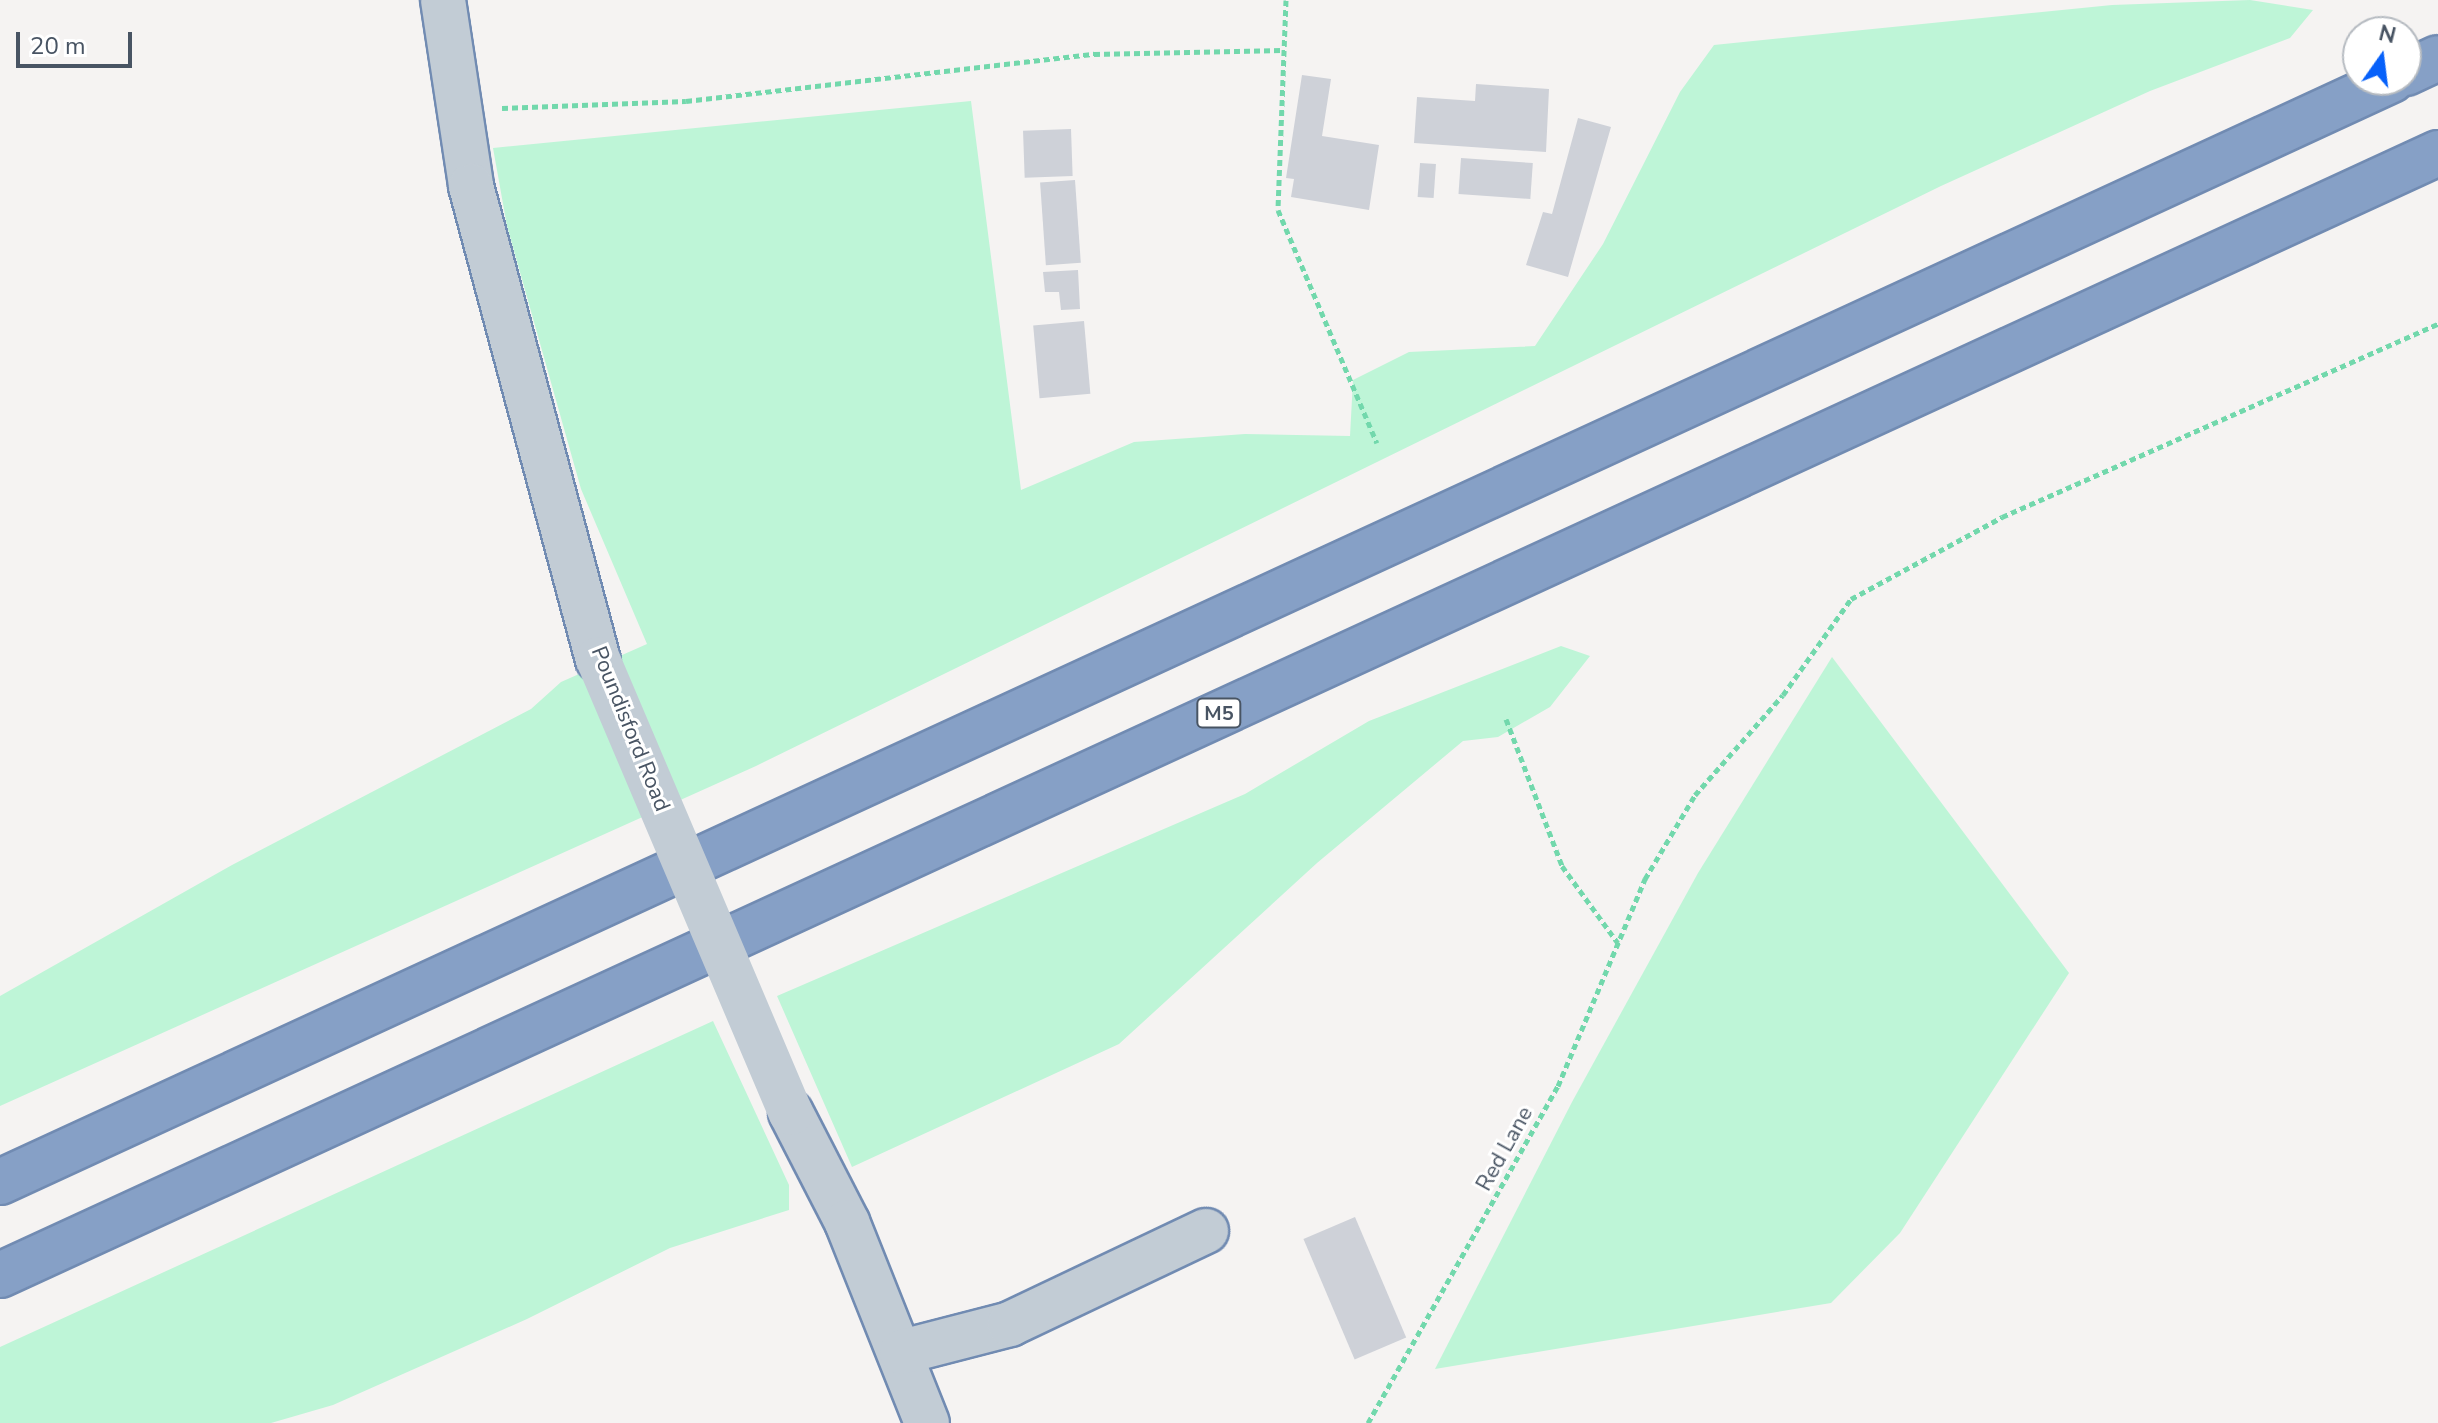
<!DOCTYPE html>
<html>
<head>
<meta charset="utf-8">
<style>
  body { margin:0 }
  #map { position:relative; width:2438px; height:1423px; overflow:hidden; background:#f5f3f2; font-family:"Nunito Sans",sans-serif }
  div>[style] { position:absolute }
  .green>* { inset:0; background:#bef5d7 }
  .building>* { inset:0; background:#ced1d8; transform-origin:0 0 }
  .path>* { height:5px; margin-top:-2.5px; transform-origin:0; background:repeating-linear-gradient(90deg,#72d8ac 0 6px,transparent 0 10px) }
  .roads { filter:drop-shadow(2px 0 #718bb2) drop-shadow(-2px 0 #718bb2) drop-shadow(0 2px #718bb2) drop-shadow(0 -2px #718bb2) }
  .minor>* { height:44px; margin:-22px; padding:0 22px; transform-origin:22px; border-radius:22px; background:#c2ccd5 }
  .highway>* { height:44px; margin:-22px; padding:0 22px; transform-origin:22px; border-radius:22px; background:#86a0c6 }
  .minor-bridge>* { height:44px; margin:-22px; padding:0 22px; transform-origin:22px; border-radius:22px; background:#c2ccd5 }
  span { translate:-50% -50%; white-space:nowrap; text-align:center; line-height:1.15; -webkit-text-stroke:6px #fff; paint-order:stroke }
  .shield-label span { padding:2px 6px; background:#fff; border:2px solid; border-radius:6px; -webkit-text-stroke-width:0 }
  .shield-label { font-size:20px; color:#485463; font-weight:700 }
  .street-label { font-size:22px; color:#485463 }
  .north { position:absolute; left:2342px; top:16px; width:80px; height:80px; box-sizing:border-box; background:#fff; border:2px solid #b6bbc1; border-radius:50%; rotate:14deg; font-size:22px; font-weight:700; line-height:32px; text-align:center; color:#485463 }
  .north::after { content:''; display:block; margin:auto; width:28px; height:36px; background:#0761fa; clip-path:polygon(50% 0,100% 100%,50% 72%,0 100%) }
  .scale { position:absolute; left:16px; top:32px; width:116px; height:36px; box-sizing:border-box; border:4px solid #485463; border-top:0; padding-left:10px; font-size:24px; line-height:28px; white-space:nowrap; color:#485463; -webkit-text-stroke:6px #fff; paint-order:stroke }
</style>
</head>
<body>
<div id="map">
  <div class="green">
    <div style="clip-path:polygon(2250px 0,2313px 10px,2290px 38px,2150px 91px,1941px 186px,756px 766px,0 1106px,0 996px,232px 865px,531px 709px,561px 682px,647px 644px,581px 489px,507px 226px,493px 148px,971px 101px,1021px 490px,1134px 442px,1245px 434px,1350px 436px,1353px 380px,1409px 352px,1535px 346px,1603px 244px,1680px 92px,1714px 45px,2112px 5px)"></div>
    <div style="clip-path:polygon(1561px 646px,1590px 656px,1550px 707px,1498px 737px,1463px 741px,1317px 863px,1119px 1044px,852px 1167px,777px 996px,1245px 794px,1369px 721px)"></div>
    <div style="clip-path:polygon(1832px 657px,2069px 973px,1900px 1233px,1831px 1303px,1435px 1369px,1572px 1102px,1698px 873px)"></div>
    <div style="clip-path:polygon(713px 1021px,789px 1185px,789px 1210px,670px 1248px,527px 1319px,333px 1405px,271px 1423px,0 1423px,0 1347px)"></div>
  </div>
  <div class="building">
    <div style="clip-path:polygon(1302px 75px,1331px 79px,1322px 136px,1379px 145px,1369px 210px,1291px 197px,1294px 179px,1286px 178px)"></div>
    <div style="clip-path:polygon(1476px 84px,1549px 89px,1546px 152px,1414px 143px,1417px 97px,1475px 101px)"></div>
    <div style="clip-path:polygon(1578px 118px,1611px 127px,1568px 277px,1526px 265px,1543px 212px,1552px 214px)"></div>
    <div style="left:1071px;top:129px;width:47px;height:48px;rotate:88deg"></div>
    <div style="left:1461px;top:158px;width:72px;height:36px;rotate:4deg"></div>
    <div style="left:1420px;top:163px;width:16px;height:34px;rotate:4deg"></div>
    <div style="left:1075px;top:180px;width:83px;height:35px;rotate:86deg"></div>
    <div style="clip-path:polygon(1078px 270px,1080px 309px,1061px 310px,1059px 292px,1045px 292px,1043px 272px)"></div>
    <div style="left:1084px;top:321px;width:73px;height:51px;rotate:85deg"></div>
    <div style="left:1355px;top:1217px;width:131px;height:56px;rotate:67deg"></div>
  </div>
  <div class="path">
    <div style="left:1286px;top:0;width:210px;rotate:92.2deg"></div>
    <div style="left:1278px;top:210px;width:253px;rotate:67deg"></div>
    <div style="left:502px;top:108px;width:184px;rotate:-2.2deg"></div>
    <div style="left:686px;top:101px;width:411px;rotate:-6.6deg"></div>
    <div style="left:1094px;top:54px;width:188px;rotate:-1.2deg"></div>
    <div style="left:1506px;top:719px;width:157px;rotate:69.1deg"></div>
    <div style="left:1562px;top:866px;width:95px;rotate:54deg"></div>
    <div style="left:1368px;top:1423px;width:387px;rotate:-60.6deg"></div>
    <div style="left:1558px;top:1086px;width:225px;rotate:-67.2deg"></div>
    <div style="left:1645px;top:879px;width:98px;rotate:-59.2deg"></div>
    <div style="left:1695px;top:795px;width:133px;rotate:-48.7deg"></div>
    <div style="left:1783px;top:695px;width:118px;rotate:-54.7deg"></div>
    <div style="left:1851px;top:599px;width:172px;rotate:-28.5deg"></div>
    <div style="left:2002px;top:517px;width:477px;rotate:-23.9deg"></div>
  </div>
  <div class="roads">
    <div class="minor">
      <div style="left:443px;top:0;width:188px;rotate:81.4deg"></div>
      <div style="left:471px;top:186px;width:490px;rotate:75deg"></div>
      <div style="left:791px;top:1113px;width:123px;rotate:62.8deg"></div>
      <div style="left:847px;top:1222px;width:216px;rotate:68.3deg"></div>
      <div style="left:902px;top:1352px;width:112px;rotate:-14.5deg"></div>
      <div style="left:1010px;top:1324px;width:217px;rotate:-25.4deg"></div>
    </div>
    <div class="highway">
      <div style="left:2406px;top:73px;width:35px;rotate:-25deg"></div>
      <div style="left:0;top:1182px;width:2633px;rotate:-24.74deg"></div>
      <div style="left:0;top:1275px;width:2684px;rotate:-24.71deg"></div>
    </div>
  </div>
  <div class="minor-bridge">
    <div style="left:598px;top:659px;width:493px;rotate:67deg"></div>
  </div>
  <div class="shield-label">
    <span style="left:1219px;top:713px">M5</span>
  </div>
  <div class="street-label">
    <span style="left:630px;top:729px;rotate:68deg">Poundisford Road</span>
    <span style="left:1505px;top:1149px;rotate:-61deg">Red Lane</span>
  </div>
  <div class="north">N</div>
  <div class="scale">20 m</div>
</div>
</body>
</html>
